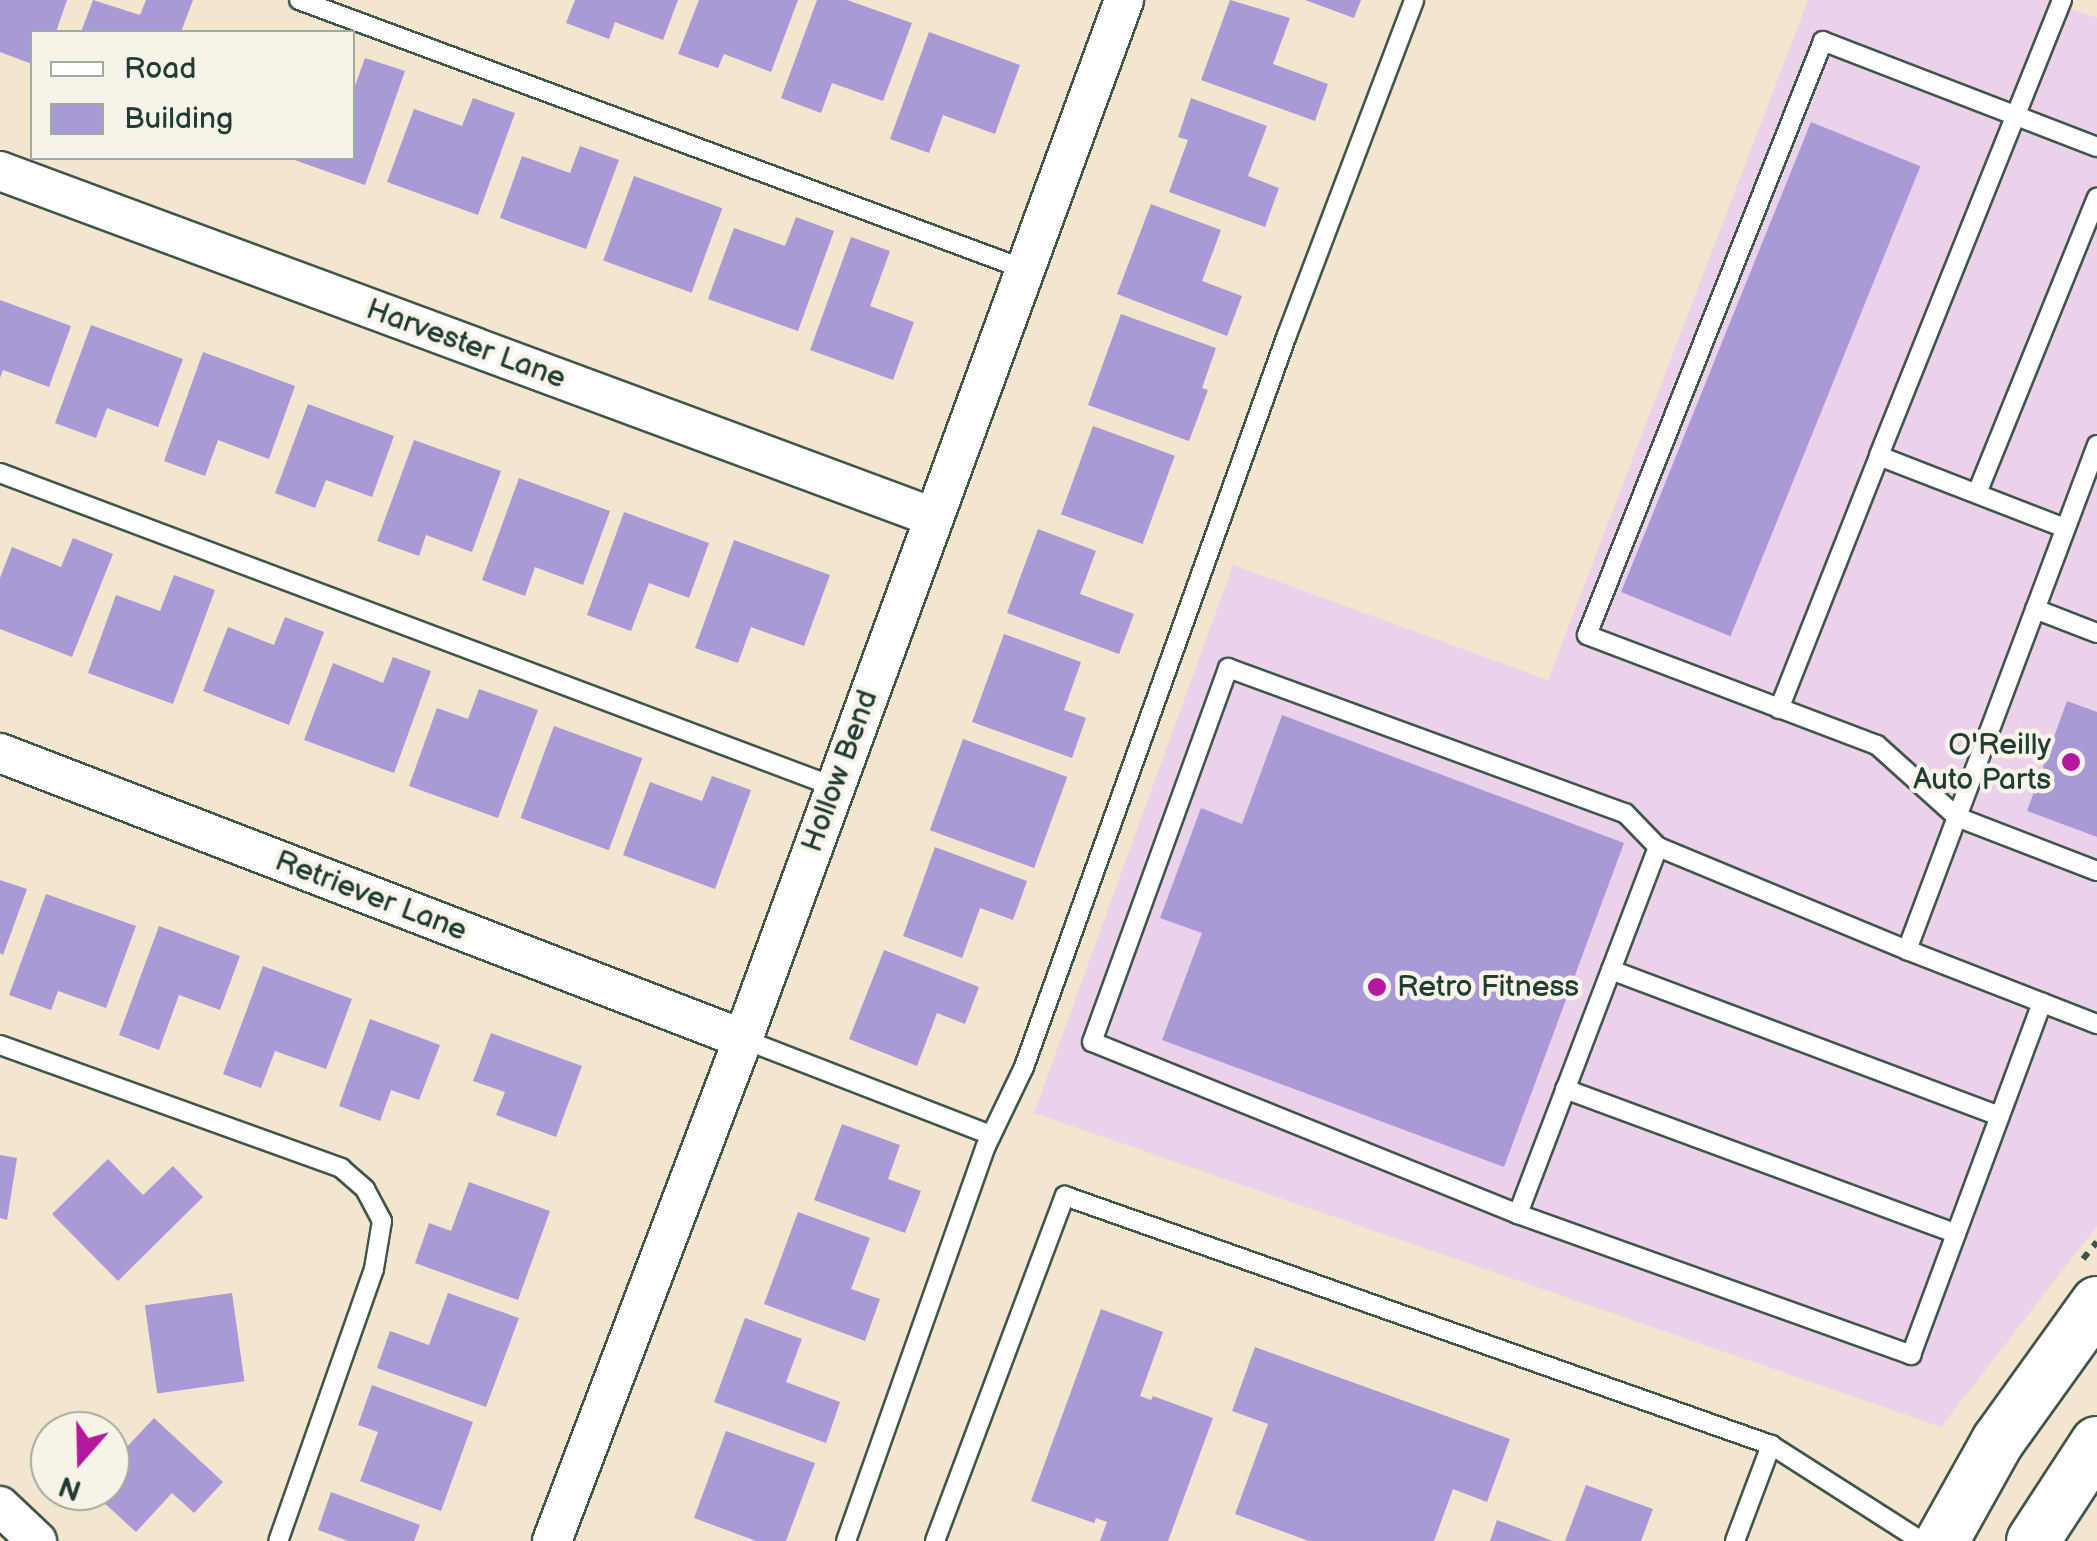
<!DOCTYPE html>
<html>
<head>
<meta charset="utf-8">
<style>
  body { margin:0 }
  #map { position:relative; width:2097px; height:1541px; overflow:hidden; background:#f2e6ce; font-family:"Balsamiq Sans",sans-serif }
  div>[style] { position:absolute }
  .built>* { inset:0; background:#ecd1ea }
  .building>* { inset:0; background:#a99ad7; transform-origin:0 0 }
  .path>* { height:6px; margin-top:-3px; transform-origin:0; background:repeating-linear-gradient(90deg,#3f564b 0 8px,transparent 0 16px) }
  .roads { filter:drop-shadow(2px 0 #3f564b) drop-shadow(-2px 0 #3f564b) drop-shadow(0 2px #3f564b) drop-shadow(0 -2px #3f564b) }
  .lane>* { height:18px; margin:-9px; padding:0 9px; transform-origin:9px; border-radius:9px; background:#fff }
  .street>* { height:38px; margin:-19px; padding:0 19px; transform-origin:19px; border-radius:19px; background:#fff }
  .secondary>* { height:52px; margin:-26px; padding:0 26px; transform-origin:26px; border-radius:26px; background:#fff }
  .dots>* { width:28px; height:28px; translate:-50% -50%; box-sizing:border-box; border:5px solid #f7f3e8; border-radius:50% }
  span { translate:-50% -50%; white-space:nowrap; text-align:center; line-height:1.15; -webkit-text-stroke:9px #f7f3e8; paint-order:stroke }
  .street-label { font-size:30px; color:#1f3d34 }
  .poi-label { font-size:30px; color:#1f3d34 }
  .right { translate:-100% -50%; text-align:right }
  .left { translate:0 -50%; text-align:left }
  .legend { position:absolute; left:30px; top:30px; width:325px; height:130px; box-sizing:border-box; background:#f7f3e8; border:2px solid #a1aaa0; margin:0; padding:12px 18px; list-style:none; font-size:30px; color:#1f3d34 }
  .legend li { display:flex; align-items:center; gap:20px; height:50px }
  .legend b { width:50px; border:2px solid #a1aaa0 }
  .north { position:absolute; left:30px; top:1411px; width:100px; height:100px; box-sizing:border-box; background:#f7f3e8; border:2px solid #a1aaa0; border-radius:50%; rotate:200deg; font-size:28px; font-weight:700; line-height:40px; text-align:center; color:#1f3d34 }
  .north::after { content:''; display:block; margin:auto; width:35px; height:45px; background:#b5179e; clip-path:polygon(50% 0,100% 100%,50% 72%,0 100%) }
</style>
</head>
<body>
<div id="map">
  <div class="built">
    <div style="clip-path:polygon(1808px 0,2047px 0,2097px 18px,2097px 1226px,1941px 1427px,1034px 1113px,1233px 565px,1548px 680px)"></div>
  </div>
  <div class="building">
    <div style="clip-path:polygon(0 0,67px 0,56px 32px,32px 32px,32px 64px,0 52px)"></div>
    <div style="clip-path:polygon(93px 0,140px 15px,146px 0,193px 0,181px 32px,81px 32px)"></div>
    <div style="clip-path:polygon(575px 0,678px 0,663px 40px,615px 22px,609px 39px,566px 23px)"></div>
    <div style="clip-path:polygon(699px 0,798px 0,771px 72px,724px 54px,718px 68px,678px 54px)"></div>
    <div style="clip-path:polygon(817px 0,847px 0,912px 23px,883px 101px,832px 83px,821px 113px,781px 98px)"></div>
    <div style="clip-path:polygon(1230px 0,1290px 18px,1273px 64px,1328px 84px,1315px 121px,1201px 80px)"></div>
    <div style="clip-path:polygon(1305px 0,1361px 0,1354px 18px)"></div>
    <div style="clip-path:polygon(929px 32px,1020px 65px,995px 134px,943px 115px,929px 153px,890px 139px)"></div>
    <div style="clip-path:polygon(365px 58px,405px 71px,365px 185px,289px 158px,352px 158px,352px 94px)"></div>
    <div style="clip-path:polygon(473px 98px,515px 113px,478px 215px,387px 182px,414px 109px,462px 126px)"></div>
    <div style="clip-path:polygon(1191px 98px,1267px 126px,1248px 176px,1279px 188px,1265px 227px,1169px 192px,1188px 140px,1178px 137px)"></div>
    <div style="left:1811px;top:122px;width:118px;height:507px;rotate:22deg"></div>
    <div style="clip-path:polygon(580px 146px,619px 160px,586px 249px,500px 218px,522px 156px,570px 173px)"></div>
    <div style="left:634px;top:176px;width:94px;height:90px;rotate:20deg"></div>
    <div style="clip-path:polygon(1151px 204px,1221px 230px,1202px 281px,1242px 296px,1227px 336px,1117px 294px)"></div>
    <div style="clip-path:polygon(796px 217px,834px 231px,798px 331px,708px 299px,734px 228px,785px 246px)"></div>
    <div style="clip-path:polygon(851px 237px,890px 251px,870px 306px,914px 322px,893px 380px,810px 350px)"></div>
    <div style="clip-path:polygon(0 300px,71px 326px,49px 387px,3px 370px,0 378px)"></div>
    <div style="clip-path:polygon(1121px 314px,1216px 348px,1202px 388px,1208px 390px,1189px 441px,1088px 405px)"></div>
    <div style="clip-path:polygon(91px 325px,183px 359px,158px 427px,107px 408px,96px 438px,55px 423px)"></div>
    <div style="clip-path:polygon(203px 352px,295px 386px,269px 459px,218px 440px,205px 476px,164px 461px)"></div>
    <div style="clip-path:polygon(308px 404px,394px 436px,372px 497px,326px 480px,315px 508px,275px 493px)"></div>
    <div style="left:1093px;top:426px;width:87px;height:94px;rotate:20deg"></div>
    <div style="clip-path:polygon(414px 440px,501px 471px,472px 552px,426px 535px,419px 556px,377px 541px)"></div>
    <div style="clip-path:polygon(519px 478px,610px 511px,583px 585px,535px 567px,525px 596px,482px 580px)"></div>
    <div style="clip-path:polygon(624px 512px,709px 543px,689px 598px,649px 583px,631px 631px,587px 615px)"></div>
    <div style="clip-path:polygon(1038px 529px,1096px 551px,1080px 594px,1134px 614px,1119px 654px,1007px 613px)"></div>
    <div style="clip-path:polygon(73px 538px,113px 554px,72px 657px,0 629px,0 578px,12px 547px,61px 567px)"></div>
    <div style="clip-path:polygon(734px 540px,830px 575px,804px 646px,751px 627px,738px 663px,695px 648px)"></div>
    <div style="clip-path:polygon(174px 575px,215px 590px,173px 704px,88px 673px,116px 595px,160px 611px)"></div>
    <div style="clip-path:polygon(285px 617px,324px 632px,289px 725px,203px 691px,228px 627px,274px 645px)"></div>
    <div style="clip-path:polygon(1004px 634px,1081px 662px,1064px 710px,1086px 718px,1072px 758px,972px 722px)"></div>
    <div style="clip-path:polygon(393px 657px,431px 671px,394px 773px,304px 740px,333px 663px,383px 683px)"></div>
    <div style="clip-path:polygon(479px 689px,538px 710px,498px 818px,409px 786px,437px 708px,468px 719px)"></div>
    <div style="clip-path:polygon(2067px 701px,2097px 712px,2097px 837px,2027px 811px)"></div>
    <div style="clip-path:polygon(1282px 715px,1624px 843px,1504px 1167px,1162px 1040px,1202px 933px,1160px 918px,1201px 808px,1242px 824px)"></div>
    <div style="left:554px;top:726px;width:94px;height:98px;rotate:20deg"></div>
    <div style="left:963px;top:739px;width:111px;height:97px;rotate:20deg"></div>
    <div style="clip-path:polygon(712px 776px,751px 790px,715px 889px,623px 855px,650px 782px,702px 801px)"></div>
    <div style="clip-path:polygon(935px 847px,1027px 881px,1013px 920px,980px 908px,962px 958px,903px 936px)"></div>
    <div style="clip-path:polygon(0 880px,27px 889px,3px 955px,0 953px)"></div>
    <div style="clip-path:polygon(46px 894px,136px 926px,106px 1008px,58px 991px,51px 1010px,9px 995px)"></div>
    <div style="clip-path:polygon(159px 926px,240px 956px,220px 1010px,179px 995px,159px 1050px,119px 1035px)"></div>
    <div style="clip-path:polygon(884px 950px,979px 987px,965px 1024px,937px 1013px,917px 1066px,849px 1039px)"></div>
    <div style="clip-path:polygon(263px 966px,352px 999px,326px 1069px,275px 1051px,261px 1088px,223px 1074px)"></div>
    <div style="clip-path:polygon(370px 1019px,440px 1045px,419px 1100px,391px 1090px,380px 1121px,339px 1106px)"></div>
    <div style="clip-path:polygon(491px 1033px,582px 1066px,556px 1137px,496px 1115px,505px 1092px,473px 1081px)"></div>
    <div style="clip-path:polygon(842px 1124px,900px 1145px,888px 1179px,921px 1191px,905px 1233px,814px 1200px)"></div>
    <div style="clip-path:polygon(0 1155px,17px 1158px,7px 1220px,0 1218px)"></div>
    <div style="clip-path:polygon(108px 1159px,143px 1195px,173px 1166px,203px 1197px,118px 1281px,52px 1214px)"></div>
    <div style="clip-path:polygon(469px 1182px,550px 1211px,518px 1300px,415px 1263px,429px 1223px,451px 1231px)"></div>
    <div style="clip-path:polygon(798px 1212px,870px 1238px,851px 1289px,880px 1299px,865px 1341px,764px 1304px)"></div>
    <div style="left:232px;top:1293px;width:89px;height:88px;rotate:82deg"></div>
    <div style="clip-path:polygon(448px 1293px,519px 1318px,486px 1407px,377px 1368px,390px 1331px,429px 1345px)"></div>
    <div style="clip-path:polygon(1101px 1309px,1163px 1332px,1140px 1396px,1151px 1400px,1153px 1396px,1213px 1418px,1168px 1541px,1100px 1541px,1107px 1522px,1096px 1518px,1094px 1523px,1031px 1501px)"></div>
    <div style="clip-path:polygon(745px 1318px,802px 1339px,786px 1382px,840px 1402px,826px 1443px,714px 1402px)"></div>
    <div style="clip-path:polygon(1255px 1347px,1510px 1439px,1487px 1502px,1453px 1489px,1434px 1541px,1309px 1541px,1235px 1514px,1268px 1424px,1232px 1411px)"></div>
    <div style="clip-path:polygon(372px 1385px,473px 1422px,441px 1511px,360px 1481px,378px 1432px,358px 1425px)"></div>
    <div style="clip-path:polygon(154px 1418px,223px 1482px,194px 1513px,172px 1493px,136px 1532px,91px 1491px,110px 1491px,110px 1465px)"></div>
    <div style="clip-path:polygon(726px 1431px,815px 1463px,786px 1541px,756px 1541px,694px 1518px)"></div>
    <div style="clip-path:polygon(1586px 1485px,1653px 1509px,1641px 1541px,1565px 1541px)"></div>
    <div style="clip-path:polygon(331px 1492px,420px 1525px,414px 1541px,348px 1541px,318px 1530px)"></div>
    <div style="clip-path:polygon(1497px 1520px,1553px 1541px,1490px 1541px)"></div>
  </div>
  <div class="path">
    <div style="left:2083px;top:1259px;width:22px;rotate:-51deg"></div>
  </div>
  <div class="roads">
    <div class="lane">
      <div style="left:299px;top:0;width:773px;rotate:20.36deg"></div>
      <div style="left:2062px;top:0;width:491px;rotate:111.9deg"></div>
      <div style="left:1879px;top:456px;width:199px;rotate:21.2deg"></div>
      <div style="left:2097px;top:147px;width:294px;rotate:-158.9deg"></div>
      <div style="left:1823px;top:41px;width:639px;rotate:111.67deg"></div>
      <div style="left:1587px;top:635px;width:310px;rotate:20.8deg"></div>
      <div style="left:1877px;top:745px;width:108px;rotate:42deg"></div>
      <div style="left:1957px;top:817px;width:150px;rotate:21.1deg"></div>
      <div style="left:2097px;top:445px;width:540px;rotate:110.62deg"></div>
      <div style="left:1907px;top:950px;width:204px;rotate:21.3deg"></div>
      <div style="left:0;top:473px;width:892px;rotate:20.61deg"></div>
      <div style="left:1977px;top:493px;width:319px;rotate:-67.9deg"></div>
      <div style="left:2035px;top:609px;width:66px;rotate:21.2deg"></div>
      <div style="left:1779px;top:709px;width:272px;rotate:-68.4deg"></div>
      <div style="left:1907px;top:950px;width:269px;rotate:-157.5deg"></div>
      <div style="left:1658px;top:847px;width:393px;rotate:110.9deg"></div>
      <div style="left:1518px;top:1214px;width:418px;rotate:19.7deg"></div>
      <div style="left:1911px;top:1355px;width:376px;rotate:-69.6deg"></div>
      <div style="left:1611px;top:970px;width:415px;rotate:20.6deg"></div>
      <div style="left:743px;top:1039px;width:266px;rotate:21.2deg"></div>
      <div style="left:0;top:1045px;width:363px;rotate:19.8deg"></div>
      <div style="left:341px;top:1168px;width:32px;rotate:41deg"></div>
      <div style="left:365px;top:1189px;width:36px;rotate:62deg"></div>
      <div style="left:382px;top:1221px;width:49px;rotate:99.5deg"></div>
      <div style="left:374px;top:1269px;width:288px;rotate:109.4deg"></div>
      <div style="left:1565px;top:1089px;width:417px;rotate:20.3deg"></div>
      <div style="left:1518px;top:1214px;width:459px;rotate:-158deg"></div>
      <div style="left:1092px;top:1042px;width:398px;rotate:-70deg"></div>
      <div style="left:1228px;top:668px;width:423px;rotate:20.1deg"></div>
      <div style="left:1625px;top:813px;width:47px;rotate:45.9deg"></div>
      <div style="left:846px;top:1541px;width:419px;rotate:-70.5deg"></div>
      <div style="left:986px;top:1146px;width:88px;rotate:-64.3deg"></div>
      <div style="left:1024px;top:1067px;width:778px;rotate:-70.24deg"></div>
      <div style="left:1287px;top:335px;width:358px;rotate:-69.2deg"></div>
      <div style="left:935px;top:1541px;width:369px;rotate:-69.4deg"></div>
      <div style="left:1065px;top:1196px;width:749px;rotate:19.43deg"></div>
      <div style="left:1771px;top:1445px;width:178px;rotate:32.6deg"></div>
      <div style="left:1735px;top:1541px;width:103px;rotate:-69.4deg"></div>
    </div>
    <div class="street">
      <div style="left:0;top:171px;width:995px;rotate:20.35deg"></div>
      <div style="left:0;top:753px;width:796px;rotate:21.05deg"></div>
      <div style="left:0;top:1506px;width:51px;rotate:43.4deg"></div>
      <div style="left:552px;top:1541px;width:537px;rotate:-69.17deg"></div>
      <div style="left:743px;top:1039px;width:1107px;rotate:-69.86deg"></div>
    </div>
    <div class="secondary">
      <div style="left:1942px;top:1541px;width:115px;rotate:-60.8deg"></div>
      <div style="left:1998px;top:1441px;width:170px;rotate:-54.3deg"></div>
      <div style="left:2033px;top:1541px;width:117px;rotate:-56.9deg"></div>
    </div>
  </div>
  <div class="dots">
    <div style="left:2071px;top:762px;background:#b5179e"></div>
    <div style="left:1377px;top:987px;background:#b5179e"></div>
  </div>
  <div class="street-label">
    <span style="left:466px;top:344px;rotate:20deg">Harvester Lane</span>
    <span style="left:840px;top:771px;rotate:-70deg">Hollow Bend</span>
    <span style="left:371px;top:896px;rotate:21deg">Retriever Lane</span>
  </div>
  <div class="poi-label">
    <span class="right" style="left:2051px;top:762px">O'Reilly<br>Auto Parts</span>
    <span class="left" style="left:1397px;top:987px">Retro Fitness</span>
  </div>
  <ul class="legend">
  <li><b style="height:12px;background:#fff"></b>Road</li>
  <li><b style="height:28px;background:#a99ad7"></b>Building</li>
  </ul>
  <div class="north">N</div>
</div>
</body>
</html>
